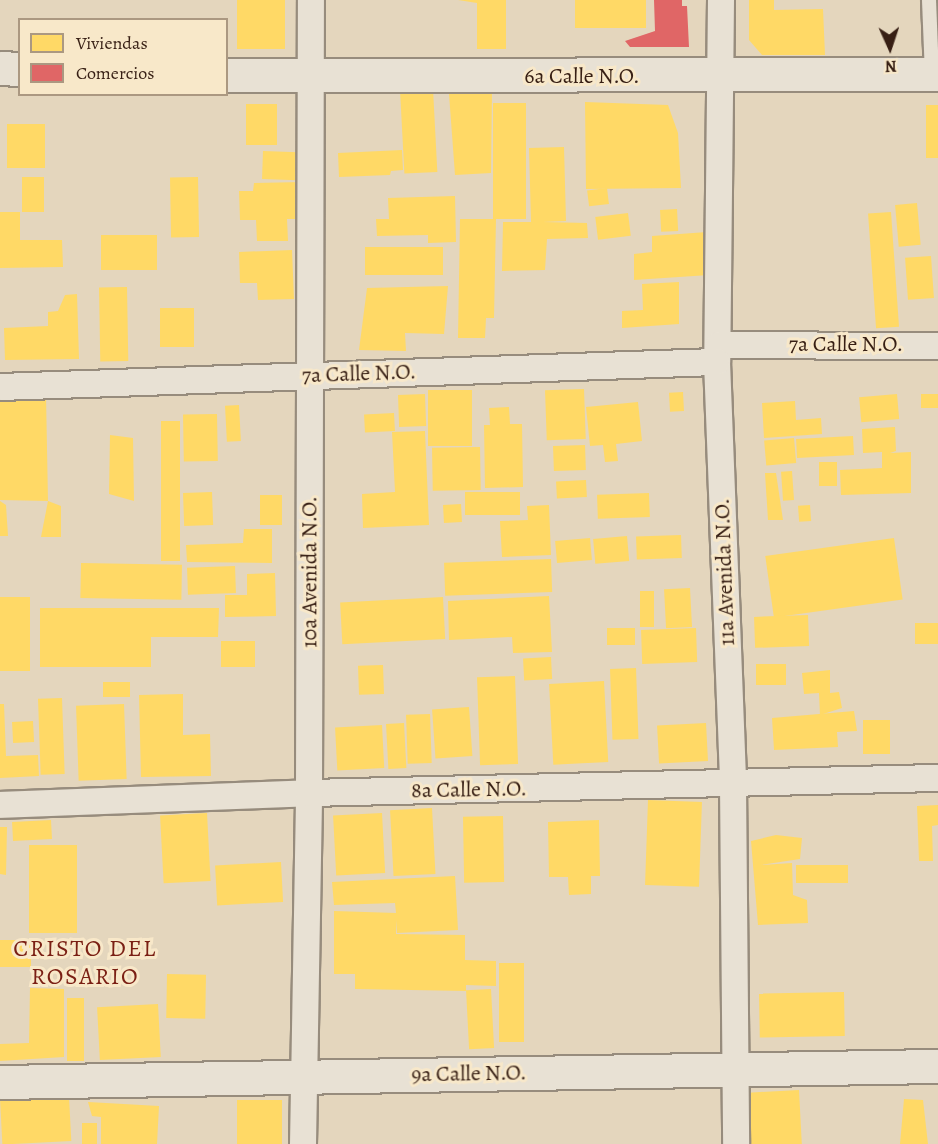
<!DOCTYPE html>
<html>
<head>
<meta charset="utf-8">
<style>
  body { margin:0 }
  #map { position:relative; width:938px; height:1144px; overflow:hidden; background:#e4d6bd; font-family:Alegreya,serif }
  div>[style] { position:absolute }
  .homes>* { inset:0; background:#ffd966; transform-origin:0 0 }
  .shops>* { inset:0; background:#e06666 }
  .roads { filter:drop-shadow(2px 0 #978c7d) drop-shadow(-2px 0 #978c7d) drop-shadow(0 2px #978c7d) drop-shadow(0 -2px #978c7d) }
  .lane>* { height:14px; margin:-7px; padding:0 7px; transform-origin:7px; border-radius:7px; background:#e8e1d4 }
  .street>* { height:26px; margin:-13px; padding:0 13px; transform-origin:13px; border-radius:13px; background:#e8e1d4 }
  .secondary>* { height:33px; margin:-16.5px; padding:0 16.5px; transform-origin:16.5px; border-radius:16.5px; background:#e8e1d4 }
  span { translate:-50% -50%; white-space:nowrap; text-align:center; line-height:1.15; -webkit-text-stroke:6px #f8e8c9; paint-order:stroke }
  .street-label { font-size:22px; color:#371f14 }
  .neighbourhood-label { font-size:24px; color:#7a1f14; letter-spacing:1.5px }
  .legend { position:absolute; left:18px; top:18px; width:210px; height:78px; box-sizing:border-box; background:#f8e8c9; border:2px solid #ab9881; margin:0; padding:8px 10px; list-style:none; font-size:18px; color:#371f14 }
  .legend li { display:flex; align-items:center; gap:12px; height:30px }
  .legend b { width:30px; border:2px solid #ab9881 }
  .north { position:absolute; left:860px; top:18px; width:60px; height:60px; -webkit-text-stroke:4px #f8e8c9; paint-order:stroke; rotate:177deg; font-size:16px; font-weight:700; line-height:24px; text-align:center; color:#371f14 }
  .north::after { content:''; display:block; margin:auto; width:21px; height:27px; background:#371f14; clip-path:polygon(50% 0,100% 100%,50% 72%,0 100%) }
</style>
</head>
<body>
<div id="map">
  <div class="homes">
    <div style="left:237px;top:0;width:48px;height:49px"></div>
    <div style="clip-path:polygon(458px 0,506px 0,506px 49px,477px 49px,477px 3px)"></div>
    <div style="left:575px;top:0;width:71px;height:28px"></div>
    <div style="clip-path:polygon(749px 0,774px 0,774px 10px,823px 9px,825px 55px,762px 55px,749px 40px)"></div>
    <div style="left:433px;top:89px;width:83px;height:33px;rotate:87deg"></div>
    <div style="clip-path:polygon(492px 91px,491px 173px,455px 175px,449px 94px)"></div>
    <div style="clip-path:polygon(585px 102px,668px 105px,678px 133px,681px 188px,586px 189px)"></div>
    <div style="clip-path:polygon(493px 103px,526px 103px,526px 219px,496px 219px,494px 318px,486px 318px,485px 338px,458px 338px,460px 219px,493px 219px)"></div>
    <div style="left:246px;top:104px;width:31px;height:41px"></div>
    <div style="left:926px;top:105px;width:12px;height:53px"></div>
    <div style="left:45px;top:124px;width:44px;height:38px;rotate:90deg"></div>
    <div style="clip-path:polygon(564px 147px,566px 221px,543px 222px,587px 223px,588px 238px,547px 239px,545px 270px,502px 271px,503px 222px,531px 222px,529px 148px)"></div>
    <div style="clip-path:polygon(402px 150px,403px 170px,391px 171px,390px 175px,339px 177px,338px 153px)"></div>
    <div style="left:263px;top:151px;width:35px;height:28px;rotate:2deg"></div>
    <div style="left:22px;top:177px;width:22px;height:35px"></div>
    <div style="left:198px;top:177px;width:60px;height:28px;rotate:89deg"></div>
    <div style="clip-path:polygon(303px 182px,303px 219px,287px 219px,288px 241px,257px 241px,256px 220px,240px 220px,239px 191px,253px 191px,254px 183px)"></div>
    <div style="left:607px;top:188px;width:16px;height:20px;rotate:83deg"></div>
    <div style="clip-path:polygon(455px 196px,456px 242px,428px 243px,428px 235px,377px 236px,376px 219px,389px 219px,388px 198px)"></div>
    <div style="left:917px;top:203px;width:42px;height:22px;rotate:85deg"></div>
    <div style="left:677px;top:209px;width:22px;height:17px;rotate:87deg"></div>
    <div style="clip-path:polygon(0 212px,20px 212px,20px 240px,62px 240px,63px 267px,0 268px)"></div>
    <div style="left:891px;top:212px;width:115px;height:23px;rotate:86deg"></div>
    <div style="left:628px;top:213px;width:23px;height:33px;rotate:83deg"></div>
    <div style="clip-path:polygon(707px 232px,709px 275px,634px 280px,634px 254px,652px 252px,652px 236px)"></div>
    <div style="left:101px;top:235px;width:56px;height:35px"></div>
    <div style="left:443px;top:247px;width:28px;height:78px;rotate:90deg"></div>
    <div style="clip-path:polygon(292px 250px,294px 299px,258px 300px,257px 283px,240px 283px,239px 252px)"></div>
    <div style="left:931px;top:256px;width:42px;height:26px;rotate:86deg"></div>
    <div style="clip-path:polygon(679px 282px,679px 324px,622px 328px,622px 311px,643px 310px,642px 284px)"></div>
    <div style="clip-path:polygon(448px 286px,444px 334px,405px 333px,406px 351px,359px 350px,367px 288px)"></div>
    <div style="left:127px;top:287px;width:74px;height:28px;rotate:89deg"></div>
    <div style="clip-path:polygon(77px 294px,79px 359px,5px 360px,4px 328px,48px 326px,48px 312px,58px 311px,65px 295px)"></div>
    <div style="left:194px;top:308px;width:39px;height:34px;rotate:90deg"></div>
    <div style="left:584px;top:389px;width:50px;height:39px;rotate:88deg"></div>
    <div style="left:472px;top:390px;width:56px;height:44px;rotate:90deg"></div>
    <div style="left:683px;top:392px;width:19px;height:14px;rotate:87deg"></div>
    <div style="left:425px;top:394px;width:32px;height:27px;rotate:88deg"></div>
    <div style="left:897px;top:394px;width:25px;height:38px;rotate:85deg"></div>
    <div style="left:938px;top:394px;width:14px;height:17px;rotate:90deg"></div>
    <div style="clip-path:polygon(16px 395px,46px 395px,48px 501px,0 500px,0 401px,17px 400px)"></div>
    <div style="clip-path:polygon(795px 401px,796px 420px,821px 418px,822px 434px,764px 438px,762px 403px)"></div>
    <div style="clip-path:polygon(638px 402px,642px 441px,616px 444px,618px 461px,605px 462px,603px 445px,590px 446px,586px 407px)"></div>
    <div style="left:239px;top:405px;width:36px;height:14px;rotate:87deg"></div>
    <div style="clip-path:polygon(509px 407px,510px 424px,522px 424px,523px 487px,485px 488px,484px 425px,490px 425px,489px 408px)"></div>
    <div style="left:394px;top:413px;width:18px;height:30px;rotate:87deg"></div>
    <div style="left:217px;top:414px;width:47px;height:34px;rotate:89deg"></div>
    <div style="left:161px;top:421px;width:19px;height:140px"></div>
    <div style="clip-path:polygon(895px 427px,896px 451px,890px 453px,911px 452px,911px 493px,841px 495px,840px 470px,882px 468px,882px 452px,863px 453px,862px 429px)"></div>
    <div style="clip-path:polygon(425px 431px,429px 525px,363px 528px,362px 494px,395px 492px,392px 432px)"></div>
    <div style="clip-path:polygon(110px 435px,133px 438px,134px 501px,109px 494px)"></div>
    <div style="left:853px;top:436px;width:19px;height:57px;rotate:87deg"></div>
    <div style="left:794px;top:438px;width:25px;height:30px;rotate:85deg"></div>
    <div style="left:585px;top:445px;width:25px;height:32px;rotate:88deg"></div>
    <div style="left:480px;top:447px;width:43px;height:48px;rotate:89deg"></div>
    <div style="left:819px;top:462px;width:18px;height:24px"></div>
    <div style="left:792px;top:471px;width:29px;height:11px;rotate:86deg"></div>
    <div style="clip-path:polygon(765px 473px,776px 473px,783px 520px,768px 520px)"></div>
    <div style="left:586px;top:480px;width:17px;height:30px;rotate:87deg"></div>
    <div style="left:212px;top:492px;width:33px;height:29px;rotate:88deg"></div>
    <div style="left:465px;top:492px;width:55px;height:23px"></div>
    <div style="left:649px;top:493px;width:24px;height:52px;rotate:88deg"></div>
    <div style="left:260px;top:495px;width:22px;height:30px"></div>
    <div style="clip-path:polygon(0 501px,6px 505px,8px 536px,0 536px)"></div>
    <div style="clip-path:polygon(48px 501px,61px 506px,61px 537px,41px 537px)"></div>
    <div style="left:461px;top:504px;width:18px;height:18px;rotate:87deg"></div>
    <div style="clip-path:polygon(549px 505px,551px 555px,502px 557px,500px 521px,528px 520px,527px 506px)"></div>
    <div style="left:810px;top:505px;width:16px;height:12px;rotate:86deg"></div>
    <div style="clip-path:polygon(244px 529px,272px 529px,272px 563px,187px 562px,186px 545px,243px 543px)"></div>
    <div style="left:681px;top:535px;width:23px;height:45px;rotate:88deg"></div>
    <div style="left:627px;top:536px;width:25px;height:34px;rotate:85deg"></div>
    <div style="left:590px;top:538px;width:22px;height:35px;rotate:85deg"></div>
    <div style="left:894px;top:538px;width:62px;height:130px;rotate:82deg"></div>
    <div style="left:551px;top:559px;width:33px;height:107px;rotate:88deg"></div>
    <div style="left:81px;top:563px;width:101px;height:35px;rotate:1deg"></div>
    <div style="left:235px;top:566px;width:27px;height:48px;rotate:88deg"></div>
    <div style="clip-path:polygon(275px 573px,276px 616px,225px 617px,225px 595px,247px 595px,247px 574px)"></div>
    <div style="left:690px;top:588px;width:39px;height:26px;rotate:87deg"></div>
    <div style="left:640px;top:591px;width:14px;height:36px"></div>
    <div style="clip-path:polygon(549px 596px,552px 652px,513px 653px,512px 637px,449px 640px,448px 601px)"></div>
    <div style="left:0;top:597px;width:30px;height:74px"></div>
    <div style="left:443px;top:597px;width:42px;height:103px;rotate:87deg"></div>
    <div style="clip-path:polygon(40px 608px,219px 608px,218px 637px,151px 637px,151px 667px,40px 667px)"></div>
    <div style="left:808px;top:615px;width:31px;height:54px;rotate:88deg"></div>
    <div style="left:938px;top:623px;width:21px;height:23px;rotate:90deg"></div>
    <div style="left:635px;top:628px;width:17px;height:28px;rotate:90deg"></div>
    <div style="left:696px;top:628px;width:34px;height:55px;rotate:88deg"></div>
    <div style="left:221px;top:641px;width:34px;height:26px"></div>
    <div style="left:551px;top:657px;width:22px;height:28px;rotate:87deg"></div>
    <div style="left:786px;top:664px;width:21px;height:30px;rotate:90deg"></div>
    <div style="left:383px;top:665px;width:29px;height:25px;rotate:88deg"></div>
    <div style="left:636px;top:668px;width:71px;height:26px;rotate:88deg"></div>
    <div style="clip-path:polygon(830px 670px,830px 693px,839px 692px,842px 708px,820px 715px,819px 693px,804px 694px,802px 673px)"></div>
    <div style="left:515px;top:676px;width:88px;height:38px;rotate:88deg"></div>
    <div style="left:604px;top:681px;width:81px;height:55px;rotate:87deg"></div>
    <div style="left:130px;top:682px;width:15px;height:27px;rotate:90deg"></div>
    <div style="clip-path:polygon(183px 694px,183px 735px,210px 734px,211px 776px,141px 777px,139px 695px)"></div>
    <div style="left:62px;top:698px;width:76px;height:24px;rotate:88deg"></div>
    <div style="clip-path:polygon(0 704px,4px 704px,6px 756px,38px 755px,39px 776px,0 778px)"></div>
    <div style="left:124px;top:704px;width:75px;height:48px;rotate:88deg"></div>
    <div style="left:469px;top:707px;width:49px;height:37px;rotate:86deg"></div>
    <div style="clip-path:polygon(854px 711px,857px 731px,837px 732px,838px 747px,774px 750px,772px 718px)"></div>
    <div style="left:430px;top:714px;width:49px;height:24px;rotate:88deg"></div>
    <div style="left:863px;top:720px;width:27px;height:34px"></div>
    <div style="left:33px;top:721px;width:21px;height:21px;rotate:87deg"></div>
    <div style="left:404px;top:723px;width:45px;height:18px;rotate:87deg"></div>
    <div style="left:706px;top:723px;width:38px;height:49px;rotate:87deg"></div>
    <div style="left:382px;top:725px;width:43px;height:47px;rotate:87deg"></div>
    <div style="left:648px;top:800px;width:54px;height:85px;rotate:2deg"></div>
    <div style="clip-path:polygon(938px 805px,938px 825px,932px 826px,933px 861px,919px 861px,917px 806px)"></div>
    <div style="left:432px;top:808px;width:66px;height:42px;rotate:87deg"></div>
    <div style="left:207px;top:813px;width:68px;height:47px;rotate:87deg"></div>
    <div style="left:382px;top:813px;width:60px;height:49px;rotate:87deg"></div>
    <div style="left:503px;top:816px;width:66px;height:40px;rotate:89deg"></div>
    <div style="left:51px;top:820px;width:19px;height:39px;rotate:87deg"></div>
    <div style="clip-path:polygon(599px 820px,600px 876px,591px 876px,591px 894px,569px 895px,568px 877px,549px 877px,548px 822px)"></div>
    <div style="clip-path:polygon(0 827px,7px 827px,6px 875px,0 874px)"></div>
    <div style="clip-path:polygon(776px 835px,802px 838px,800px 859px,760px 865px,792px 863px,793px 895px,807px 900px,808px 923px,758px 925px,751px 841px)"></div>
    <div style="left:29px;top:845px;width:48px;height:88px"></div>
    <div style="left:281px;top:862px;width:40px;height:66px;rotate:87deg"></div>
    <div style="left:796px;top:865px;width:52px;height:18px"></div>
    <div style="clip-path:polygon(455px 876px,458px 930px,397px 933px,396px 920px,396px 934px,465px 935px,465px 960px,496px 961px,496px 986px,466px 985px,466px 991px,355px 989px,355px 974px,334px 974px,334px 911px,396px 913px,395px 903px,334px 905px,332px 882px)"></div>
    <div style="left:0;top:940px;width:31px;height:27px"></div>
    <div style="left:499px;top:963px;width:25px;height:79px"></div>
    <div style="left:167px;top:974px;width:39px;height:44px;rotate:1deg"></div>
    <div style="clip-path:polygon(30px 988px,64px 989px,64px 1057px,0 1061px,0 1044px,29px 1043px)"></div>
    <div style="left:491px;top:989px;width:59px;height:25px;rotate:87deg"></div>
    <div style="left:844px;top:992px;width:44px;height:85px;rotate:89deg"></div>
    <div style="left:67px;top:998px;width:17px;height:63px"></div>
    <div style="left:158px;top:1004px;width:53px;height:61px;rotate:87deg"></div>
    <div style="left:799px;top:1090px;width:54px;height:51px;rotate:87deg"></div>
    <div style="left:69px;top:1097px;width:44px;height:69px;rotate:87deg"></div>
    <div style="clip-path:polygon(904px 1099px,923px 1100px,928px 1144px,900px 1144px)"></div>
    <div style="left:282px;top:1100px;width:44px;height:45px;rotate:90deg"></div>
    <div style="clip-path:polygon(88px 1102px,159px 1106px,157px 1144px,101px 1144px,101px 1117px,92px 1116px)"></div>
    <div style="left:82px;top:1123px;width:15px;height:21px"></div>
  </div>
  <div class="shops">
    <div style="clip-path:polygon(654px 0,682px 0,682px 6px,687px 6px,689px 47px,630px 47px,625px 41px,655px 31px)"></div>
  </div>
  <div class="roads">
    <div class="lane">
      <div style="left:929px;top:0;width:74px;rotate:87.7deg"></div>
    </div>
    <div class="street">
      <div style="left:721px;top:0;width:362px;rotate:90.6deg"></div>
      <div style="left:717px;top:362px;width:422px;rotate:87.8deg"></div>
      <div style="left:733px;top:784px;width:360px;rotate:89.5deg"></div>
      <div style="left:719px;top:345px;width:219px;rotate:0.3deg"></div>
      <div style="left:0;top:387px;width:717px;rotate:-2deg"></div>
      <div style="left:0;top:805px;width:309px;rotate:-2.2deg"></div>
      <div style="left:309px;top:793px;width:629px;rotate:-1.37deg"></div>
      <div style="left:303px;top:1144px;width:351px;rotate:-89deg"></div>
      <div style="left:309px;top:793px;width:793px;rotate:-89.86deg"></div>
    </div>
    <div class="secondary">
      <div style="left:0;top:68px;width:20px;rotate:3deg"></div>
      <div style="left:226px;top:75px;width:712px;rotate:-0.08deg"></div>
      <div style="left:0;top:1082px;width:938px;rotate:-0.98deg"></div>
    </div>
  </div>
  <div class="street-label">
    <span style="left:582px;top:77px">6a Calle N.O.</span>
    <span style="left:846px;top:345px">7a Calle N.O.</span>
    <span style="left:359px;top:374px;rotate:-2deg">7a Calle N.O.</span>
    <span style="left:310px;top:572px;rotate:-90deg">10a Avenida N.O.</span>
    <span style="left:725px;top:572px;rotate:-92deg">11a Avenida N.O.</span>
    <span style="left:469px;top:790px;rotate:-1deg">8a Calle N.O.</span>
    <span style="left:469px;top:1074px;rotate:-1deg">9a Calle N.O.</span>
  </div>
  <div class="neighbourhood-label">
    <span style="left:85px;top:963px">CRISTO DEL<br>ROSARIO</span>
  </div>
  <ul class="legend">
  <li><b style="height:16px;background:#ffd966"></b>Viviendas</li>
  <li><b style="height:16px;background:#e06666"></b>Comercios</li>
  </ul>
  <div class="north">N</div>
</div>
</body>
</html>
